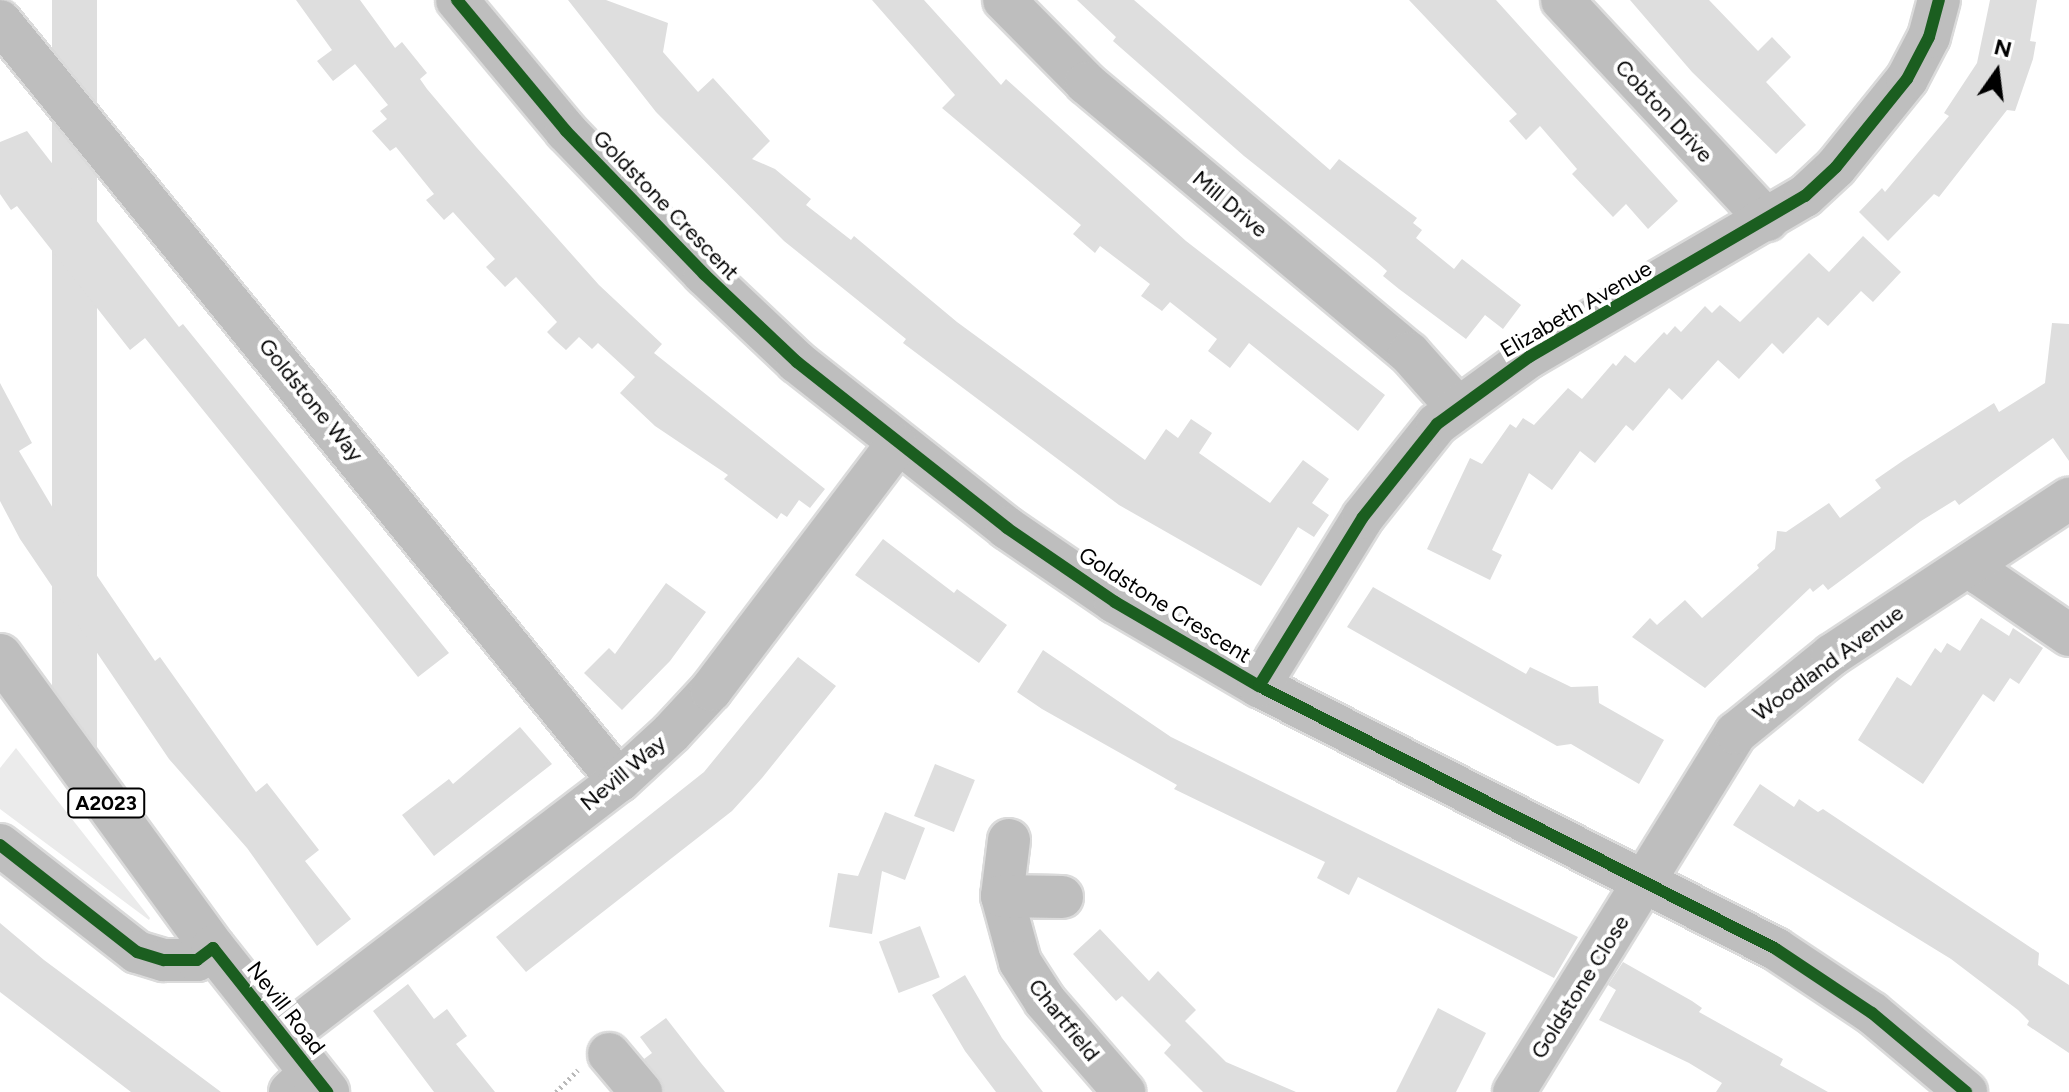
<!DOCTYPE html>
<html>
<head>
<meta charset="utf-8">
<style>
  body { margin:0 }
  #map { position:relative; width:2069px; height:1092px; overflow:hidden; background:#fff; font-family:Figtree,sans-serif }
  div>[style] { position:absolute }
  .green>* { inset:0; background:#ebebeb }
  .building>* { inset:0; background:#dedede; transform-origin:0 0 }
  .path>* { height:5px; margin-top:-2.5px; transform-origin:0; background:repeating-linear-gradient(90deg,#b9b9b9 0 2px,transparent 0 6px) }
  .roads { filter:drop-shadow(2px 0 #dbdbdb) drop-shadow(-2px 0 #dbdbdb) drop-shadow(0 2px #dbdbdb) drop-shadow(0 -2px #dbdbdb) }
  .minor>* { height:42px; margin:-21px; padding:0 21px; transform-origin:21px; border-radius:21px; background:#bebebe }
  .major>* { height:44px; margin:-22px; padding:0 22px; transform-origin:22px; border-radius:22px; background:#bebebe }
  .cycleway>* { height:12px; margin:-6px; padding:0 6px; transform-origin:6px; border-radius:6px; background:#1b5e20 }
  span { translate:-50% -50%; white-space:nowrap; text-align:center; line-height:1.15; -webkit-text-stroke:8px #fff; paint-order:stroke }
  .shield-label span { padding:2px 6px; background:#fff; border:2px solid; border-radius:6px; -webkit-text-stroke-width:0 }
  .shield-label { font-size:20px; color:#000; font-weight:700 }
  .street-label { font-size:22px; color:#000 }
  .north { position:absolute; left:1957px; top:32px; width:80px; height:80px; -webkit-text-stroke:6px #fff; paint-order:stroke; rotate:14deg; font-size:22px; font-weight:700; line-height:32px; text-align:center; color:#000 }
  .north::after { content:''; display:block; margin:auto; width:28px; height:36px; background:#000; clip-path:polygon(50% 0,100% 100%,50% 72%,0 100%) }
</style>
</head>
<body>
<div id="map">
  <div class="green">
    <div style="clip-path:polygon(16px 748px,150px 918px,149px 920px,0 809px,0 768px)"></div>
  </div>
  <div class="building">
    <div style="left:52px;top:0;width:45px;height:753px"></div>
    <div style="clip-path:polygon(296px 0,360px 0,395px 48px,402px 42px,427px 73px,420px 79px,427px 89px,477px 148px,599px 285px,662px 344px,654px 353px,825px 489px,810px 508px,799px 500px,787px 517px,781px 513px,777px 519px,724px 479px,728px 475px,655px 426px,620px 393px,635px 377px,598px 343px,592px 349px,579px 337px,566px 350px,556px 341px,547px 332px,557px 322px,516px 277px,505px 287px,486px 267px,495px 259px,453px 212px,444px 220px,426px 200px,434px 194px,396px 147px,390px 151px,372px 131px,387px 119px,380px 111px,388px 105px,355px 64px,333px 81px,317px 61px,332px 50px)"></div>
    <div style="clip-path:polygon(568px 0,606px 0,668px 23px,663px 52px,698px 92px,713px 78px,770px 141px,752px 159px,775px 169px,811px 199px,806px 205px,851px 240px,854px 236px,957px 322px,1145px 460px,1166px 429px,1178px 438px,1191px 419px,1212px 433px,1199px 453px,1270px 503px,1303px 460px,1329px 479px,1312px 503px,1329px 515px,1314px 537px,1298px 527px,1261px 586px,1119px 505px,903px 343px,906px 339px,784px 241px,656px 112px)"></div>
    <div style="clip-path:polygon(872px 0,924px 0,1001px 85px,1006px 79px,1186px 241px,1385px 395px,1358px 431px,1249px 343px,1230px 368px,1208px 351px,1217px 339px,1170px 302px,1162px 311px,1141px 296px,1150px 284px,1100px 246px,1095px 253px,1073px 234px,1081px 225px,942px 108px,955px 95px)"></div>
    <div style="clip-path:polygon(1077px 0,1134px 0,1330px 170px,1339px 159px,1417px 218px,1413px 223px,1422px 230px,1416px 238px,1454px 269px,1462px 259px,1521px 305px,1503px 329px,1485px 315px,1466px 339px,1399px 289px,1383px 276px,1387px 271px,1378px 263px,1244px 156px,1113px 41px,1116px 37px)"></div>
    <div style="clip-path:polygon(1409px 0,1496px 0,1678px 201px,1648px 229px,1626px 204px,1613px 217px,1572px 174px,1577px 169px,1540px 126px,1526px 140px,1509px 121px,1517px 114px)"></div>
    <div style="clip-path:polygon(1630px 0,1709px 0,1758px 51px,1772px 37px,1791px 57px,1766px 82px,1806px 125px,1776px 154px,1692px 72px)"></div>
    <div style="clip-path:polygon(1990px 0,2037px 0,2030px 41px,2036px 42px,2033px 59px,2015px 111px,2007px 110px,1939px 197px,1934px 194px,1888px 241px,1859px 212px,1882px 188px,1885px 192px,1949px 116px,1944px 113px,1977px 63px)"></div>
    <div style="clip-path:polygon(27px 131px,179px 327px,183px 324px,449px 653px,418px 677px,145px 338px,130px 350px,17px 206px,11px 210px,0 194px,0 142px)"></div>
    <div style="clip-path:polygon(1863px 236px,1901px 272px,1873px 302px,1861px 291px,1828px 326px,1818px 317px,1783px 354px,1772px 343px,1739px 379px,1718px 360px,1682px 400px,1669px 388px,1633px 431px,1626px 425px,1595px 463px,1580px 451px,1552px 490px,1529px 473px,1492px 550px,1502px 555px,1490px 580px,1427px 549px,1470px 458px,1482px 464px,1510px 424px,1516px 428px,1523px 418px,1534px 425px,1568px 388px,1582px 399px,1613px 363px,1616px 366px,1625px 355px,1635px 363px,1664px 332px,1667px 335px,1675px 326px,1681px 332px,1705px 306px,1712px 313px,1720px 305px,1740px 322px,1809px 253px,1829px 272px)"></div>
    <div style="clip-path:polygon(2052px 323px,2069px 324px,2069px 461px,2053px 438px,1959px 505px,1955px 500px,1921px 521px,1828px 590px,1823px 584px,1813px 592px,1810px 588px,1705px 688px,1632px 637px,1650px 618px,1657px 625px,1685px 600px,1702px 618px,1759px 568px,1757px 565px,1775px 549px,1777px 531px,1786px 532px,1829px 503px,1840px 518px,1881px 488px,1875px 480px,1904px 460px,1994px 403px,1999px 412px,2045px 383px)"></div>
    <div style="clip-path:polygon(0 383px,32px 443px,19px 451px,57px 515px,63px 511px,95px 561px,89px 564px,155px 661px,160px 657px,256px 792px,267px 783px,319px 850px,305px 861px,351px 919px,317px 946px,247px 848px,169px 759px,20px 539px,0 501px)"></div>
    <div style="clip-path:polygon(883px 539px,954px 593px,957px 589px,1007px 625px,979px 663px,855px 575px)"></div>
    <div style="clip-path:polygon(666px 583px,706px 612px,670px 661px,622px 710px,584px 673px,609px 648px,615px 654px)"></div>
    <div style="clip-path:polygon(1373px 587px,1526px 674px,1530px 667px,1571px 687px,1598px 686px,1599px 703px,1664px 740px,1639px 784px,1571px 744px,1557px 746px,1347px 627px)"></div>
    <div style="clip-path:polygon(1981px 618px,2009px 636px,2013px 628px,2043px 648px,2019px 684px,2010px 678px,1994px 702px,1983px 694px,1923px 784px,1858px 740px,1897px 677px,1911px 686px,1935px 648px,1941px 653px,1947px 643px,1960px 651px)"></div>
    <div style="clip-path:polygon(1043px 650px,1171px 737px,1578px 937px,1554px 978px,1358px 877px,1349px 895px,1317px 878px,1325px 862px,1174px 789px,1177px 785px,1042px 709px,1017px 692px)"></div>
    <div style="clip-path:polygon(798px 657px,836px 686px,762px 778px,732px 811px,526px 972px,496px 937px,704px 772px)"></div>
    <div style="clip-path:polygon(520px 727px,552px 764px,434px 856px,402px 815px,449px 779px,453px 784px)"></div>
    <div style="left:935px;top:764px;width:43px;height:56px;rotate:22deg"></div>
    <div style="clip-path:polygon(1760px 784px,1794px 807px,1799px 799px,1818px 812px,1823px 809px,2039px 953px,2038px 965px,2069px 985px,2069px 1053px,2027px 1025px,2029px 1021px,2018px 1010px,1951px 959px,1733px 825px)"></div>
    <div style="clip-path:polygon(885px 812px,925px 828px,905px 880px,882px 871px,872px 934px,829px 927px,838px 873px,858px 876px)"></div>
    <div style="clip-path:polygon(0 923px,44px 960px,221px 1092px,131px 1092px,17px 1005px,0 992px)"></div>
    <div style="left:920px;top:926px;width:55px;height:44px;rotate:69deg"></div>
    <div style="clip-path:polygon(1100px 929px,1149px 981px,1158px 971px,1196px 1010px,1185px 1021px,1226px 1062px,1296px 1092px,1203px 1092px,1164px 1053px,1171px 1045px,1122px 996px,1116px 1001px,1073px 954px)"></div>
    <div style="clip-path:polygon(1623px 962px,1692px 1001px,1702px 1008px,1699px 1012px,1783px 1059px,1780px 1065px,1828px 1092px,1716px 1092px,1722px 1083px,1689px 1063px,1599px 1020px,1616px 990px,1608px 985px)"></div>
    <div style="clip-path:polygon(965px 975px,1002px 1038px,1043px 1092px,996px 1092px,965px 1051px,932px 995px)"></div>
    <div style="clip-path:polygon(408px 984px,434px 1019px,447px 1009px,467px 1036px,456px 1044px,495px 1092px,434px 1092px,373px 1011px)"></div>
    <div style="clip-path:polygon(1438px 1008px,1486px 1033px,1456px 1092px,1396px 1092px)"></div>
    <div style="clip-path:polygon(666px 1018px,701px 1063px,725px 1092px,664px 1092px,644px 1059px,652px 1053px,640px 1037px)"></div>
  </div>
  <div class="path">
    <div style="left:556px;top:1092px;width:31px;rotate:-45deg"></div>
  </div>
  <div class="roads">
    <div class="minor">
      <div style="left:457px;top:0;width:170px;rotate:50.2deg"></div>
      <div style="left:566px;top:131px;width:199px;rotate:46deg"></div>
      <div style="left:704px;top:274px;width:128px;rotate:43.4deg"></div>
      <div style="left:797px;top:362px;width:268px;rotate:38.3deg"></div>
      <div style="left:1007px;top:528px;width:131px;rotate:34.4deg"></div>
      <div style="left:1115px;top:602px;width:167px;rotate:30.3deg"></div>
      <div style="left:1259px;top:686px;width:580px;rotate:26.96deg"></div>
      <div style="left:1776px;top:949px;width:115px;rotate:33.7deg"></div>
      <div style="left:1872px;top:1013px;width:123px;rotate:40deg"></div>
      <div style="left:1004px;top:0;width:117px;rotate:45.3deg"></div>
      <div style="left:1086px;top:83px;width:421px;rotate:39.9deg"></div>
      <div style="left:1409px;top:353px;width:72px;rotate:48.4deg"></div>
      <div style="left:1562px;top:0;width:301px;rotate:47deg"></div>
      <div style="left:0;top:21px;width:980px;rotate:50.84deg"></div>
      <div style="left:1972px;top:563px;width:14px;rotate:54deg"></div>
      <div style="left:1980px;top:574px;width:108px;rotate:34.4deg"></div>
      <div style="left:1259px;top:686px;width:198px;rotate:-58.4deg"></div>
      <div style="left:1363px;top:517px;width:119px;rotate:-51.5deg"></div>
      <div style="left:1437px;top:424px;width:114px;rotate:-36.1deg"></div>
      <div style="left:1529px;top:357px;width:320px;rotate:-30.3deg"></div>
      <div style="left:1805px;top:196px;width:42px;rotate:-43.1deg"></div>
      <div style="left:1836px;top:167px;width:113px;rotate:-51.1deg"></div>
      <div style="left:1907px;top:79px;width:47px;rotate:-62.4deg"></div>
      <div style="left:1929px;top:37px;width:38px;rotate:-75deg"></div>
      <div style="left:1009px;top:840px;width:56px;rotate:97.1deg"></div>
      <div style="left:1002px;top:896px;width:68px;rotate:74.7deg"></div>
      <div style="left:1020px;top:962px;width:46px;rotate:57.3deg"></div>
      <div style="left:1045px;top:1001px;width:121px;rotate:49deg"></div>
      <div style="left:0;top:845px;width:174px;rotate:38deg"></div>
      <div style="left:137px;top:952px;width:28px;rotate:17deg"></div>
      <div style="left:164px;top:960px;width:33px"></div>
      <div style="left:197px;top:960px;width:20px;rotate:-37deg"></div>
      <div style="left:1002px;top:896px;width:60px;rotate:1deg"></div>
      <div style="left:285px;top:1036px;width:420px;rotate:-37.4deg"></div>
      <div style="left:619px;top:781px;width:71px;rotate:-42.7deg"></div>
      <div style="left:671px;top:733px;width:59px;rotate:-47.1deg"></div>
      <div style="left:711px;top:690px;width:307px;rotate:-52.9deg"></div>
      <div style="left:609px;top:1054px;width:50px;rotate:49.9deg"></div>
      <div style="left:290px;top:1092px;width:29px;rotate:-44deg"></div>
      <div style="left:1514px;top:1092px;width:422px;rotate:-58.3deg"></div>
      <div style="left:1736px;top:733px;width:124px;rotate:-39.1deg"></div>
      <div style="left:1832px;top:655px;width:284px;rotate:-33.4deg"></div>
    </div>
    <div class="major">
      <div style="left:0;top:656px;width:361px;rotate:53.9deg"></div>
      <div style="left:213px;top:948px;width:184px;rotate:51.6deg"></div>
    </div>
  </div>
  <div class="cycleway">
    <div style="left:457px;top:0;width:170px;rotate:50.2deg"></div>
    <div style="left:566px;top:131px;width:199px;rotate:46deg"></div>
    <div style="left:704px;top:274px;width:128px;rotate:43.4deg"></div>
    <div style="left:797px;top:362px;width:268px;rotate:38.3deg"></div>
    <div style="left:1007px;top:528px;width:131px;rotate:34.4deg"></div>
    <div style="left:1115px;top:602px;width:167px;rotate:30.3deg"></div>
    <div style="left:1259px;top:686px;width:580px;rotate:26.96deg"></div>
    <div style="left:1776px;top:949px;width:115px;rotate:33.7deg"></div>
    <div style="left:1872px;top:1013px;width:123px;rotate:40deg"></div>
    <div style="left:1259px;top:686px;width:198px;rotate:-58.4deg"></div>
    <div style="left:1363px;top:517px;width:119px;rotate:-51.5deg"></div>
    <div style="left:1437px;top:424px;width:114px;rotate:-36.1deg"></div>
    <div style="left:1529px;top:357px;width:320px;rotate:-30.3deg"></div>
    <div style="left:1805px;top:196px;width:42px;rotate:-43.1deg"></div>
    <div style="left:1836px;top:167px;width:113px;rotate:-51.1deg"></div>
    <div style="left:1907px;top:79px;width:47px;rotate:-62.4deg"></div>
    <div style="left:1929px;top:37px;width:38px;rotate:-75deg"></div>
    <div style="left:0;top:845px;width:174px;rotate:38deg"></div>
    <div style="left:137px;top:952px;width:28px;rotate:17deg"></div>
    <div style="left:164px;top:960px;width:33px"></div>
    <div style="left:197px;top:960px;width:20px;rotate:-37deg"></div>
    <div style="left:213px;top:948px;width:184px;rotate:51.6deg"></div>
  </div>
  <div class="shield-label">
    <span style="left:106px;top:803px">A2023</span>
  </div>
  <div class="street-label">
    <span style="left:1664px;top:111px;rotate:47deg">Cobton Drive</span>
    <span style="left:1230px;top:204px;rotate:40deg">Mill Drive</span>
    <span style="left:666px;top:205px;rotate:46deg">Goldstone Crescent</span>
    <span style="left:1576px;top:309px;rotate:-30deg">Elizabeth Avenue</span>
    <span style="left:311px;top:400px;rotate:51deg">Goldstone Way</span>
    <span style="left:1165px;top:605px;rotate:32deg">Goldstone Crescent</span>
    <span style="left:1828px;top:663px;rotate:-36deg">Woodland Avenue</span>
    <span style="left:623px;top:773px;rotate:-40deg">Nevill Way</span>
    <span style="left:1580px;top:987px;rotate:-58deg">Goldstone Close</span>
    <span style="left:286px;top:1008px;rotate:52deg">Nevill Road</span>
    <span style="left:1064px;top:1020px;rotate:51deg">Chartfield</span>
  </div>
  <div class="north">N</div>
</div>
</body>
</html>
